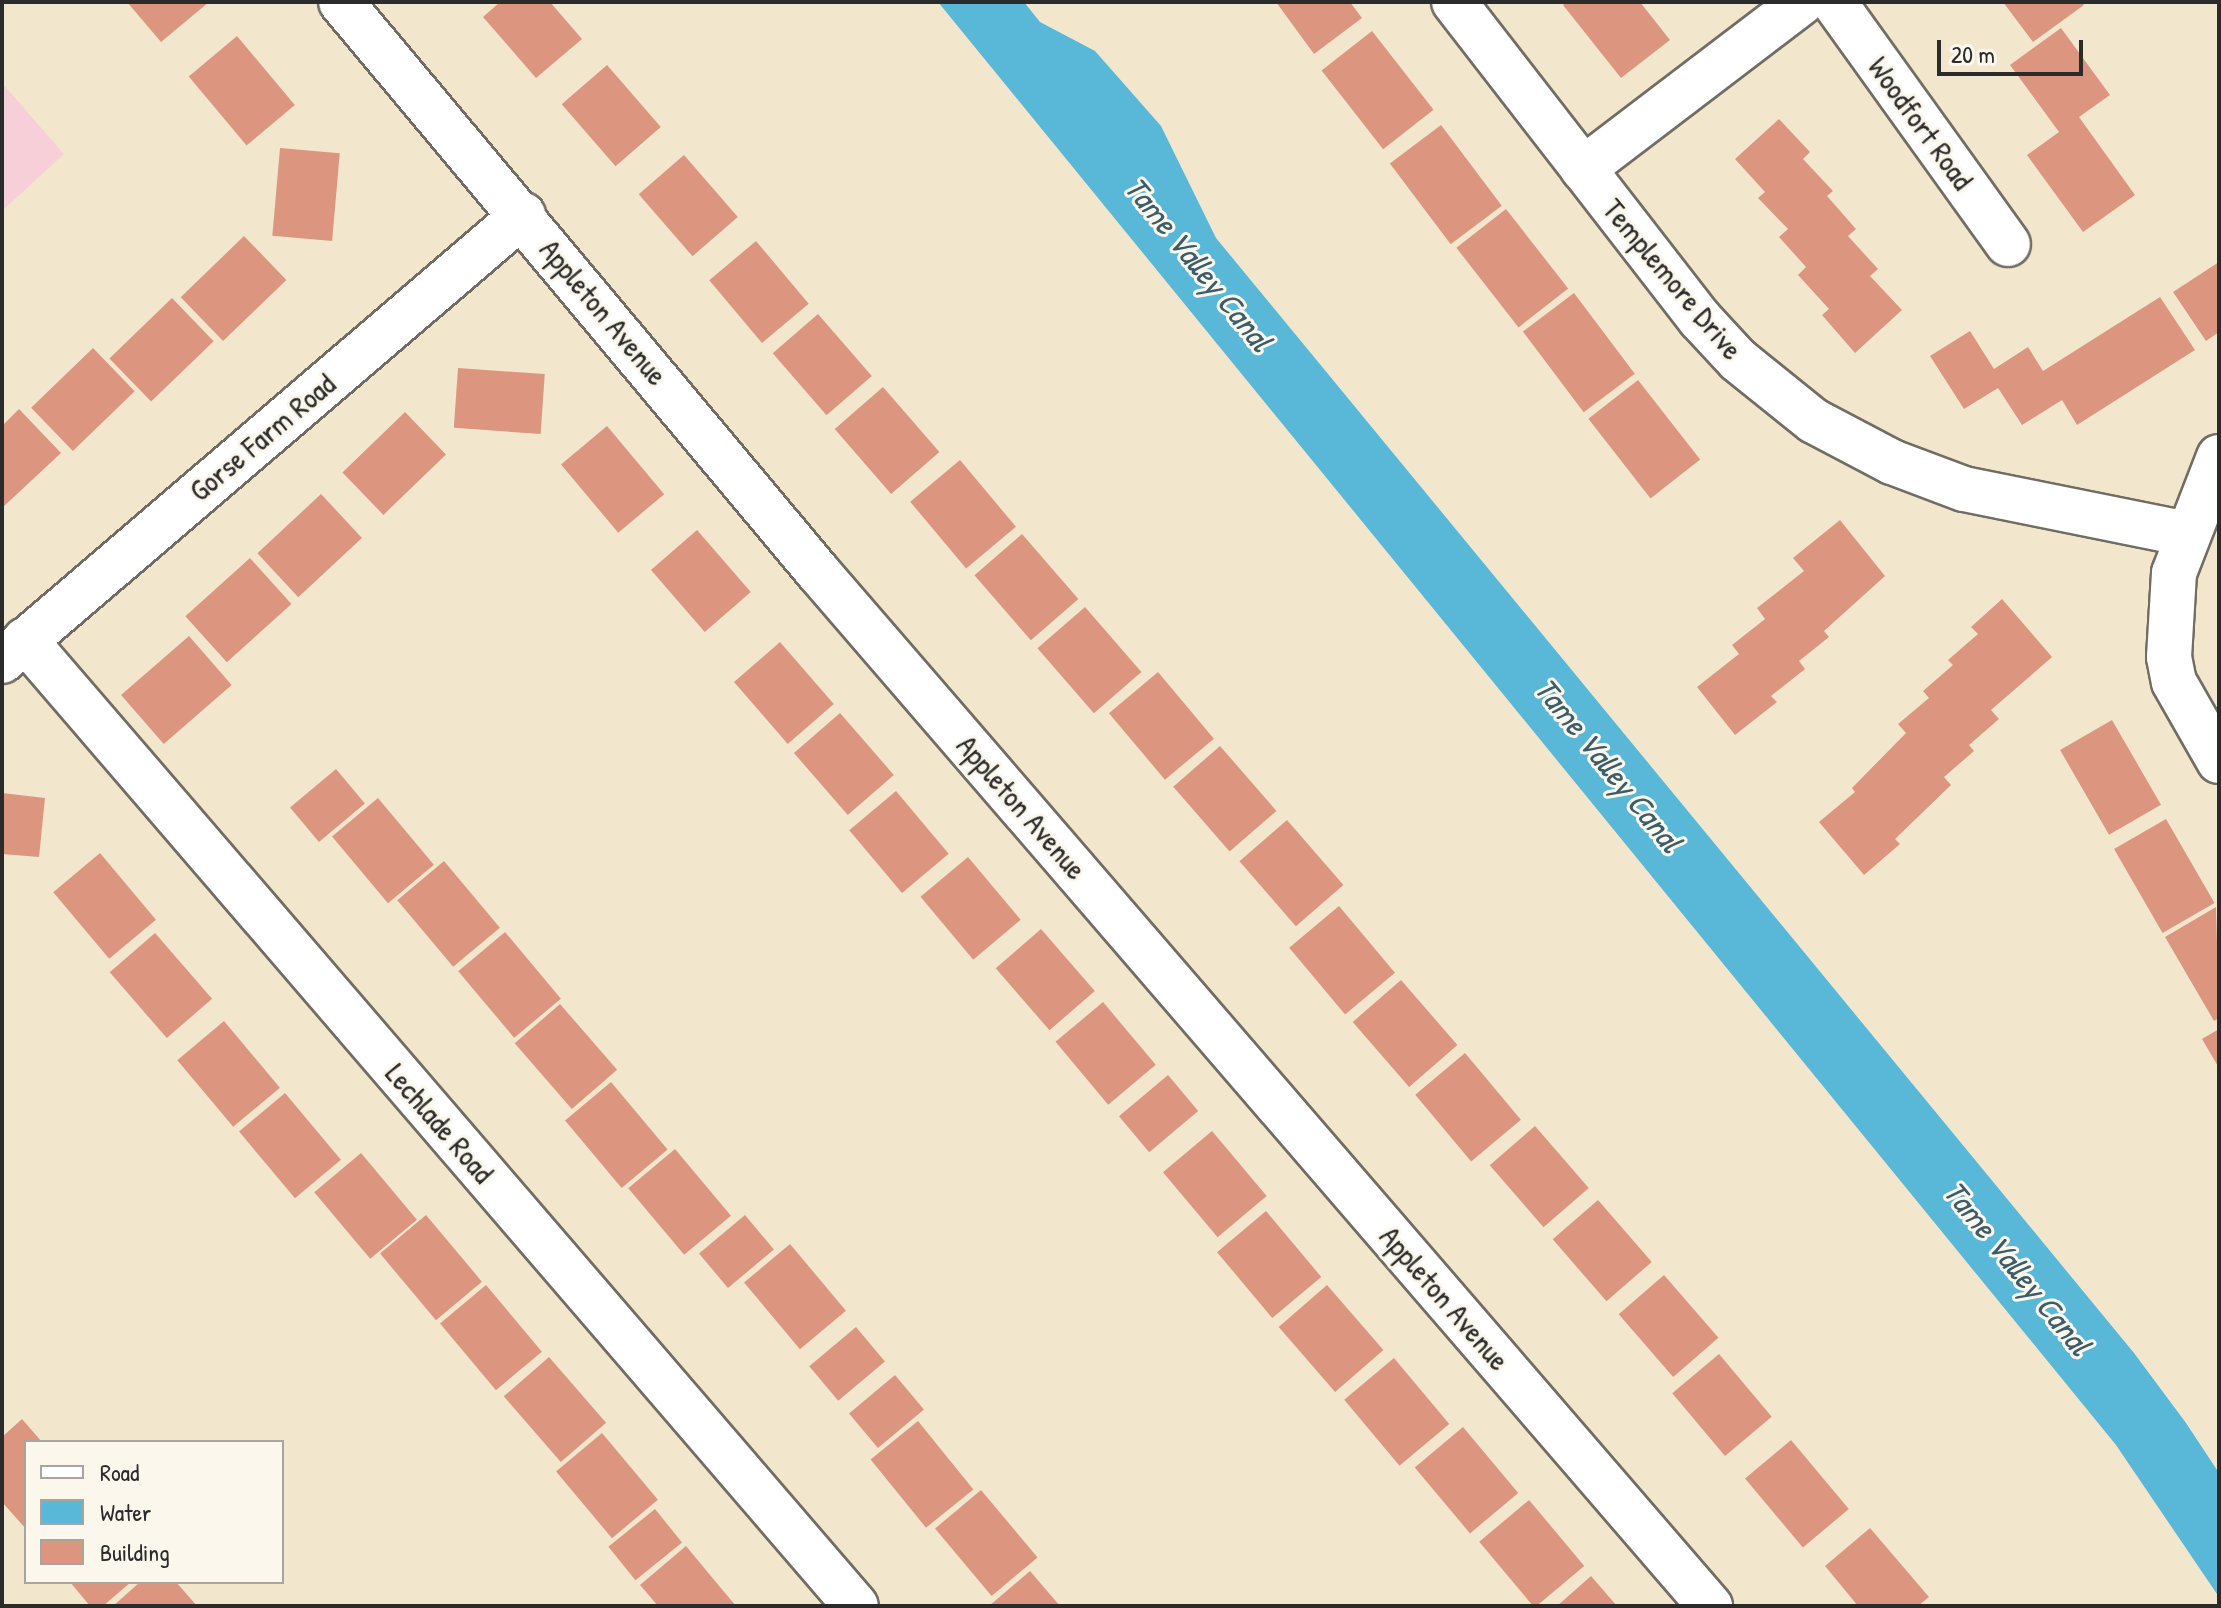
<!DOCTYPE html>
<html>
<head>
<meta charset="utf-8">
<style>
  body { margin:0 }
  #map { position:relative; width:2221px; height:1608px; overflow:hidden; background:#f2e7cd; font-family:"Patrick Hand",sans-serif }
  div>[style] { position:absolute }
  .built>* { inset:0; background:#f6cfd8 }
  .water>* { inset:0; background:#59b7d8 }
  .building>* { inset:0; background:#dc9680; transform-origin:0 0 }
  .roads { filter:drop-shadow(2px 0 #716d64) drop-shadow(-2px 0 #716d64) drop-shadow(0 2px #716d64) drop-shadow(0 -2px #716d64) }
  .street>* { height:44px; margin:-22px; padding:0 22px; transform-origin:22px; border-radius:22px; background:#fff }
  span { translate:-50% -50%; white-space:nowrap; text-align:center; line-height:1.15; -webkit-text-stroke:6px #fbf7ec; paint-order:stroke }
  .street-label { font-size:30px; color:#2b2b2b }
  .water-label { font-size:32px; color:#3b5c68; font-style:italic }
  .frame { position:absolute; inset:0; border:4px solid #2b2b2b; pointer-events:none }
  .legend { position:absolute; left:24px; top:1440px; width:260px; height:144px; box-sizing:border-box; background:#fbf7ec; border:2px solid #a8a59f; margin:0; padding:10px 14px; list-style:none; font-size:24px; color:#2b2b2b }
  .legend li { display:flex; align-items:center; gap:16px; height:40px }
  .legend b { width:40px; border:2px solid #a8a59f }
  .scale { position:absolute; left:1937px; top:40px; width:146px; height:36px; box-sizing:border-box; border:4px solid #2b2b2b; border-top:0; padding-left:10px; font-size:24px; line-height:28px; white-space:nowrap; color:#2b2b2b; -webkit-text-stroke:6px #fbf7ec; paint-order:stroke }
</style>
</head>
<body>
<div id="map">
  <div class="built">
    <div style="clip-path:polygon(2px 83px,64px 154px,2px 211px)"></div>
  </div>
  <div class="water">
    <div style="clip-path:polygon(938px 2px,1024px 2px,1040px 22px,1095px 51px,1161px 126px,1216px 238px,2134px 1353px,2186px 1423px,2219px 1473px,2219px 1597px,2116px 1445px)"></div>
  </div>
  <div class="building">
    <div style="clip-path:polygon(127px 2px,209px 2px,161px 42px)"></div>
    <div style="clip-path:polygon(500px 2px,550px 2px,582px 39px,536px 78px,483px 17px)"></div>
    <div style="clip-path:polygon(1276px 2px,1350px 2px,1362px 18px,1314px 54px)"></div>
    <div style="clip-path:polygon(1566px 2px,1640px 2px,1670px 40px,1621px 78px,1563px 5px)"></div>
    <div style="clip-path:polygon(2003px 2px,2081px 2px,2084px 5px,2033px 42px)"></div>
    <div style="clip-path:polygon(2061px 28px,2110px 95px,2079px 117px,2135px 195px,2083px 232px,2027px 155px,2059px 132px,2010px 65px)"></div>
    <div style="left:1372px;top:31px;width:100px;height:64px;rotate:52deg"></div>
    <div style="left:237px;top:36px;width:90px;height:63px;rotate:50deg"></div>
    <div style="left:607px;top:65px;width:82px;height:60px;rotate:49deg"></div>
    <div style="clip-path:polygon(1779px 119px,1810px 152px,1803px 159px,1833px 191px,1827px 196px,1856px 229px,1848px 236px,1878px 269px,1870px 276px,1902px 310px,1855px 353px,1822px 315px,1829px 309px,1798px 275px,1806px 267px,1779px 237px,1788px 229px,1758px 198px,1765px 192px,1735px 159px)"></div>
    <div style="left:1441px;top:125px;width:101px;height:64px;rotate:53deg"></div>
    <div style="left:280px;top:148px;width:60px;height:88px;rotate:5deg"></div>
    <div style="left:684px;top:155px;width:82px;height:60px;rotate:49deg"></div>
    <div style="left:1506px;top:209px;width:101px;height:63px;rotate:52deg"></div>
    <div style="left:244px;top:236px;width:61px;height:88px;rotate:46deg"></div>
    <div style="left:756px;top:241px;width:82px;height:61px;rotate:50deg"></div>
    <div style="clip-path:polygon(2219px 262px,2219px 332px,2206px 341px,2173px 292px)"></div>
    <div style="left:1574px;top:293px;width:101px;height:64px;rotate:53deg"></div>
    <div style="clip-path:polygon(2160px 297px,2195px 350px,2077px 425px,2062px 400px,2022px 425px,1998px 388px,1964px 409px,1930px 356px,1970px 331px,1994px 369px,2028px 347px,2043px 371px)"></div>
    <div style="left:172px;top:298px;width:60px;height:87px;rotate:46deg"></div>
    <div style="left:818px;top:314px;width:82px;height:60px;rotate:49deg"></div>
    <div style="left:93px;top:348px;width:60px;height:86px;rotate:46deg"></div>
    <div style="left:458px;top:368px;width:87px;height:60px;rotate:4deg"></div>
    <div style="left:1638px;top:380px;width:101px;height:63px;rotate:52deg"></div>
    <div style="left:883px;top:387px;width:86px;height:64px;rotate:49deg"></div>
    <div style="clip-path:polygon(19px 409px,61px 453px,2px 508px,2px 426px)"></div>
    <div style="left:405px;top:412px;width:59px;height:87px;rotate:46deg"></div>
    <div style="left:607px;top:426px;width:89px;height:60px;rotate:50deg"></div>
    <div style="left:960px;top:460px;width:87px;height:65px;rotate:50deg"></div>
    <div style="left:321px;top:494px;width:60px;height:87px;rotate:47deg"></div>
    <div style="clip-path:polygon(1840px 520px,1885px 576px,1824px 631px,1829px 637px,1799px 661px,1805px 669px,1771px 696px,1777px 702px,1735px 735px,1697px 687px,1739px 654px,1732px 645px,1765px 619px,1757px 608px,1804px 571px,1793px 558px)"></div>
    <div style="left:697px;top:530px;width:82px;height:61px;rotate:49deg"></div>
    <div style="left:1022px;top:534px;width:86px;height:63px;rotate:49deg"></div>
    <div style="left:250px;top:558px;width:62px;height:87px;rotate:48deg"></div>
    <div style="clip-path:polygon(2002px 599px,2052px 657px,1991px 710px,1999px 719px,1969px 745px,1974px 751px,1944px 777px,1951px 785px,1895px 839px,1900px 844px,1864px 875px,1819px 822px,1855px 792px,1852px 788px,1906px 733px,1898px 724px,1929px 698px,1923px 691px,1953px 665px,1948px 660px,1978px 634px,1971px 627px)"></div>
    <div style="left:1085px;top:607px;width:86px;height:63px;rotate:49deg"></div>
    <div style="left:189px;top:636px;width:65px;height:90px;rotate:49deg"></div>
    <div style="left:780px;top:642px;width:82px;height:61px;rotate:49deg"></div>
    <div style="left:1158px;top:672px;width:87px;height:64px;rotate:50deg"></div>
    <div style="left:840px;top:713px;width:82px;height:61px;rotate:49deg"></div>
    <div style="left:2112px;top:720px;width:98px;height:60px;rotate:60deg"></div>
    <div style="left:1220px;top:746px;width:86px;height:62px;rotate:49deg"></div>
    <div style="left:336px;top:769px;width:45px;height:60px;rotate:50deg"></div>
    <div style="left:896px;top:791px;width:82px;height:61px;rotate:50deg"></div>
    <div style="clip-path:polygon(2px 793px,45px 798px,39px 857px,2px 854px)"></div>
    <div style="left:378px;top:798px;width:87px;height:60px;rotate:50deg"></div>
    <div style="left:2166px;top:819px;width:97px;height:60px;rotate:60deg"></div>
    <div style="left:1287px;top:820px;width:86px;height:63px;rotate:49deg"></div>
    <div style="left:100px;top:853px;width:87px;height:61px;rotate:50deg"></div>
    <div style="left:968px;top:857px;width:82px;height:62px;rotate:50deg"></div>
    <div style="left:444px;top:861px;width:87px;height:61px;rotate:50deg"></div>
    <div style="left:1339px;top:906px;width:87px;height:65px;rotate:50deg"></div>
    <div style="clip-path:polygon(2216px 907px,2219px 1018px,2214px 1021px,2165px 937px)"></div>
    <div style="left:1041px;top:929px;width:82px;height:60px;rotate:49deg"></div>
    <div style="left:505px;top:932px;width:87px;height:61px;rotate:50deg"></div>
    <div style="left:155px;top:933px;width:87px;height:60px;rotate:49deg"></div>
    <div style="left:1401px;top:980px;width:86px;height:64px;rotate:49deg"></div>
    <div style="left:1103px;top:1002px;width:82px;height:62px;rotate:50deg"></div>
    <div style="left:560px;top:1004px;width:87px;height:60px;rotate:49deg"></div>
    <div style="left:224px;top:1021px;width:87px;height:61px;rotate:50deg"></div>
    <div style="clip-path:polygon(2219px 1029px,2219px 1068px,2202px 1039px)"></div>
    <div style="left:1465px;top:1053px;width:87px;height:65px;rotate:50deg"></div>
    <div style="left:1168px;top:1075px;width:47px;height:64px;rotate:50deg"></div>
    <div style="left:611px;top:1082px;width:88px;height:60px;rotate:50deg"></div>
    <div style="left:285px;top:1093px;width:87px;height:60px;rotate:50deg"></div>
    <div style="left:1535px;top:1126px;width:82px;height:60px;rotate:49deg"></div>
    <div style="left:1212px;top:1131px;width:85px;height:64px;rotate:50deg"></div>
    <div style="left:675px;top:1149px;width:87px;height:61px;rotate:50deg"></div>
    <div style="left:361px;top:1153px;width:87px;height:61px;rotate:50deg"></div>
    <div style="left:1598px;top:1200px;width:82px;height:60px;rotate:49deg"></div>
    <div style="left:1266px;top:1211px;width:86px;height:64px;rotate:50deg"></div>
    <div style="left:426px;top:1215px;width:87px;height:60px;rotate:50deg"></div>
    <div style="left:745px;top:1215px;width:45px;height:60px;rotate:50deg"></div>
    <div style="left:790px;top:1244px;width:87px;height:60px;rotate:50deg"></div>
    <div style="left:1664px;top:1275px;width:83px;height:60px;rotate:49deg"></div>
    <div style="left:486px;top:1285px;width:87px;height:60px;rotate:50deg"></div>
    <div style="left:1327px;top:1285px;width:86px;height:64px;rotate:49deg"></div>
    <div style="left:856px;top:1327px;width:45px;height:61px;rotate:50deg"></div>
    <div style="left:1719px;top:1354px;width:82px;height:61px;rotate:50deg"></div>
    <div style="left:549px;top:1357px;width:87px;height:60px;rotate:49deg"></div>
    <div style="left:1394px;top:1358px;width:86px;height:65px;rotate:50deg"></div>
    <div style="left:895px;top:1375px;width:45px;height:60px;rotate:50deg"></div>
    <div style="clip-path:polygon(22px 1419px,42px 1442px,26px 1442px,26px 1529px,2px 1502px,2px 1437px)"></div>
    <div style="left:918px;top:1421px;width:88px;height:61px;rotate:51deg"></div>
    <div style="left:1463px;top:1427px;width:86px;height:63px;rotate:50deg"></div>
    <div style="left:602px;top:1433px;width:87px;height:60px;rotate:50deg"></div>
    <div style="left:1791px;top:1440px;width:90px;height:60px;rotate:50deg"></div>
    <div style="left:981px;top:1490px;width:88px;height:60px;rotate:50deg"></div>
    <div style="left:1529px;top:1500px;width:86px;height:65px;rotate:50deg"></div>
    <div style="left:655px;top:1509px;width:43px;height:60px;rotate:51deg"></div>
    <div style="clip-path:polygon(1870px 1528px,1929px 1597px,1918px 1606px,1858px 1606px,1825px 1566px)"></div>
    <div style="clip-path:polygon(686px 1546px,715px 1581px,736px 1606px,658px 1606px,640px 1585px)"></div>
    <div style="clip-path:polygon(1030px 1571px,1060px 1606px,989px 1606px)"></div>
    <div style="clip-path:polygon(1591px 1576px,1617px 1606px,1557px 1606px)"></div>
    <div style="clip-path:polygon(70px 1582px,131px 1582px,103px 1606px,90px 1606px)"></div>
    <div style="clip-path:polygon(140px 1582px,176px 1582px,197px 1606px,113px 1606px)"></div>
  </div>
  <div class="roads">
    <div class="street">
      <div style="left:341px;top:2px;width:743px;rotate:50.08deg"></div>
      <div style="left:818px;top:572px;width:1366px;rotate:49.22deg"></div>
      <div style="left:1454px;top:2px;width:401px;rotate:52.2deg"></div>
      <div style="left:1700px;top:319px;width:56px;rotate:47.2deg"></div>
      <div style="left:1738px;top:360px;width:97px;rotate:38.8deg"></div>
      <div style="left:1814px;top:421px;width:88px;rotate:27.7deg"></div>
      <div style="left:1892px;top:462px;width:77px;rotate:20.6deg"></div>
      <div style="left:1964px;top:489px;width:227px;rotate:11.4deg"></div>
      <div style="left:1834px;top:2px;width:298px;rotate:54.3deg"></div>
      <div style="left:1583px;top:169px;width:275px;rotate:-37.3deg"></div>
      <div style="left:2219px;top:457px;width:124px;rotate:111.2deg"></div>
      <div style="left:2174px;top:573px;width:84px;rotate:93.4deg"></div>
      <div style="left:2169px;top:657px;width:25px;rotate:79deg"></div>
      <div style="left:2174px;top:682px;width:91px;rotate:60.3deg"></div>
      <div style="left:25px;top:640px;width:1274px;rotate:49.3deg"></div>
      <div style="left:2px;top:661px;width:686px;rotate:-40.57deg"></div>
    </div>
  </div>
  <div class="street-label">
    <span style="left:1921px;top:123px;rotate:54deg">Woodfort Road</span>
    <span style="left:1673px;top:279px;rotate:50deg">Templemore Drive</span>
    <span style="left:604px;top:312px;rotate:50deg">Appleton Avenue</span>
    <span style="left:262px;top:437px;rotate:-40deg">Gorse Farm Road</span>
    <span style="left:1022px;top:807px;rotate:49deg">Appleton Avenue</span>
    <span style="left:440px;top:1123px;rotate:49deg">Lechlade Road</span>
    <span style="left:1445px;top:1298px;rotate:49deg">Appleton Avenue</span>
  </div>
  <div class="water-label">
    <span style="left:1198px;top:264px;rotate:51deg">Tame Valley Canal</span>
    <span style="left:1608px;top:765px;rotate:51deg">Tame Valley Canal</span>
    <span style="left:2017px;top:1268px;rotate:51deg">Tame Valley Canal</span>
  </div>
  <div class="frame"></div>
  <ul class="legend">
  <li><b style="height:10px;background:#fff"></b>Road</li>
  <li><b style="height:22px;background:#59b7d8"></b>Water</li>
  <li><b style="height:22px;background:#dc9680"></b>Building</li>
  </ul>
  <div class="scale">20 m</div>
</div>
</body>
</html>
